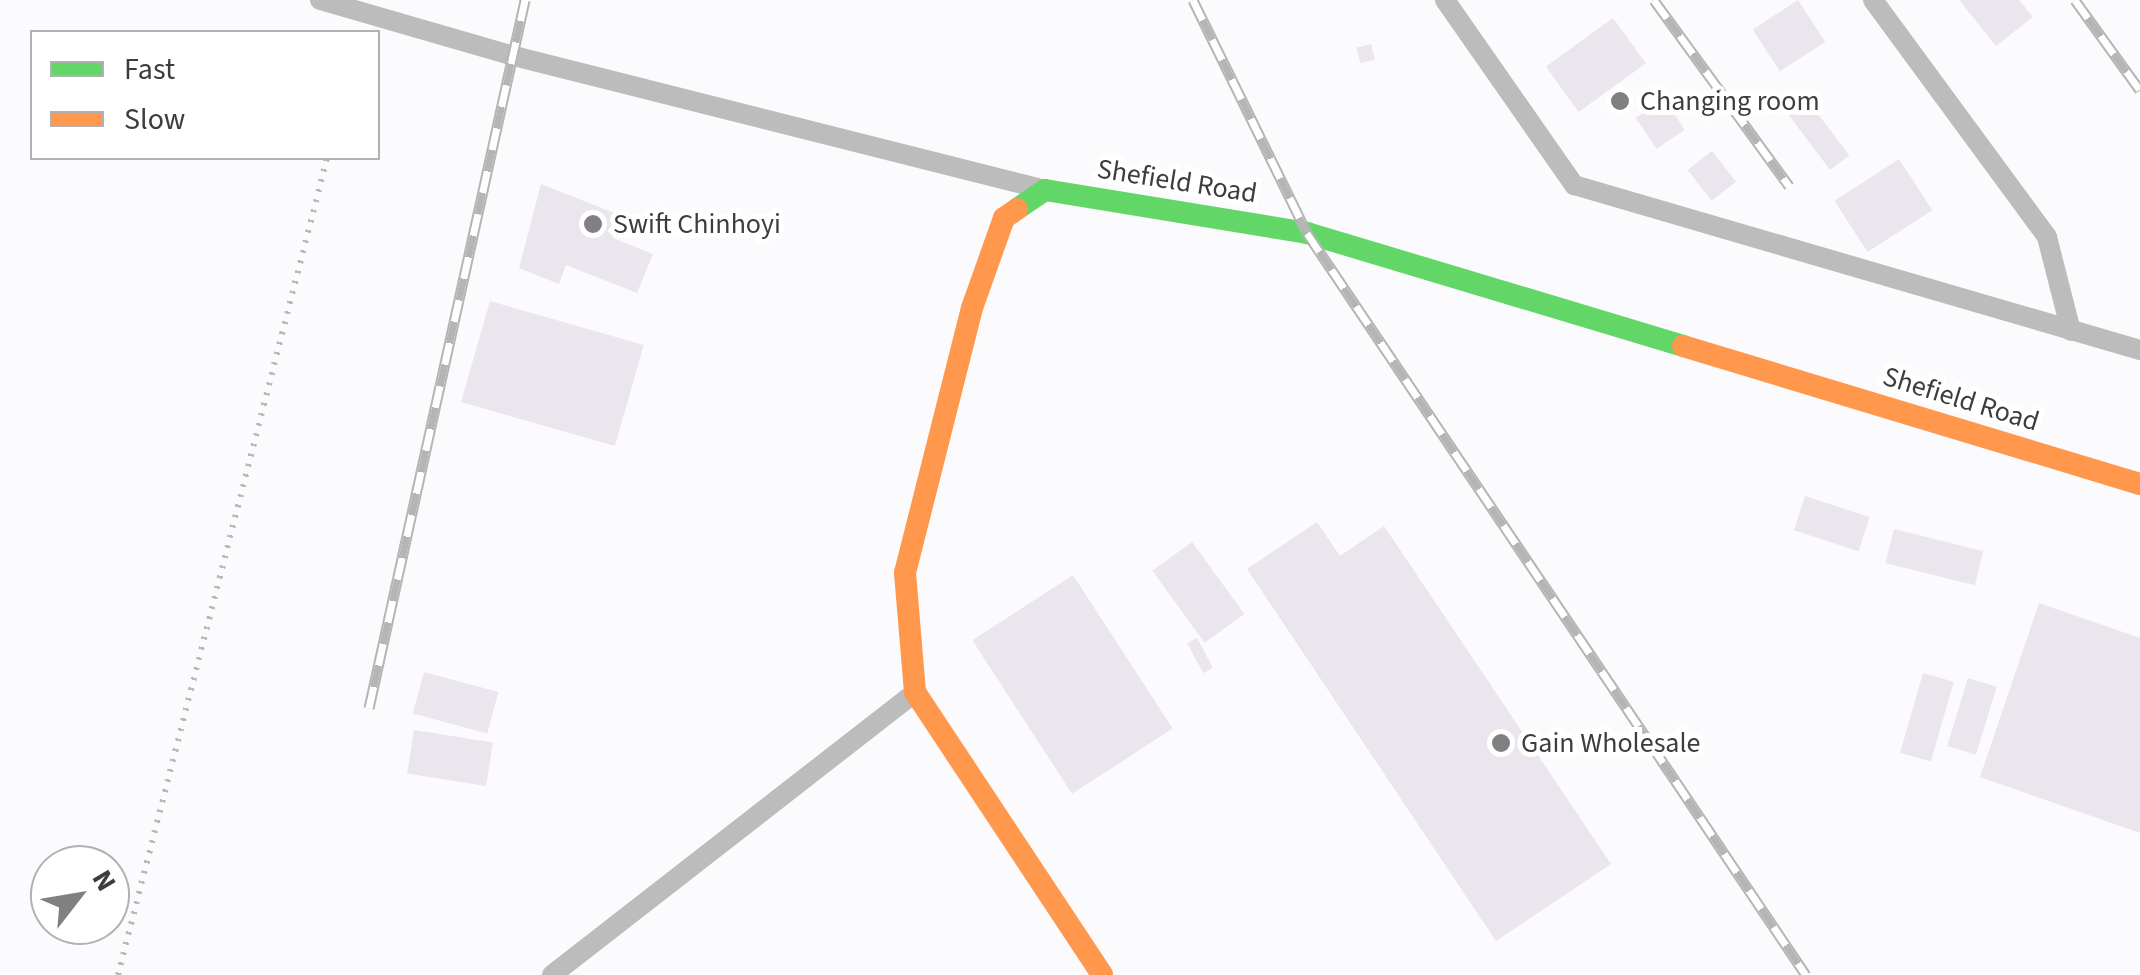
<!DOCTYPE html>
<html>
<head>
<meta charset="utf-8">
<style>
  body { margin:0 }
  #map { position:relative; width:2140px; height:975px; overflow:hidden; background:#fbfbfd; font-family:"Source Sans 3",sans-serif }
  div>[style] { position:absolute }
  .building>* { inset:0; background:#ebe5ed; transform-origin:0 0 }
  .path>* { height:6px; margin-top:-3px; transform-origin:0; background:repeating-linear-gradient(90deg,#bababb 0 2.5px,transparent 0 10.5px) }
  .lane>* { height:20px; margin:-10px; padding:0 10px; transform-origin:10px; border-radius:10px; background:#bdbcbc }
  .fast>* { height:22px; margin:-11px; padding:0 11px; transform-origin:11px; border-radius:11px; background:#63d668 }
  .slow>* { height:22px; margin:-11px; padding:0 11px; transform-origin:11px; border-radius:11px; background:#ff974d }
  .rail>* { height:11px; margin-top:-5.5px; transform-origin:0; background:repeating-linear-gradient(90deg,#fff 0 22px,#b5b5b6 0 44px); box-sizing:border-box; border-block:2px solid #b5b5b6 }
  .dots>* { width:28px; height:28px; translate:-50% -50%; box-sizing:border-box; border:5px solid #fff; border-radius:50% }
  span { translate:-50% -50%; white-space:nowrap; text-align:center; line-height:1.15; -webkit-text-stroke:10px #fff; paint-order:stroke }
  .poi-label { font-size:28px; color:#3d3d40 }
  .left { translate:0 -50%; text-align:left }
  .street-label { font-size:28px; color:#3d3d40 }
  .legend { position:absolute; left:30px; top:30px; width:350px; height:130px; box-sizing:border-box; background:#fff; border:2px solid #b1b1b3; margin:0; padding:12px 18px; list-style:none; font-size:30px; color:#3d3d40 }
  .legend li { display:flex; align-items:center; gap:20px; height:50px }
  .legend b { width:50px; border:2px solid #b1b1b3 }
  .north { position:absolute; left:30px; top:845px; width:100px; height:100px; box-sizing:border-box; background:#fff; border:2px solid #b1b1b3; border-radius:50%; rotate:59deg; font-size:28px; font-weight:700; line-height:40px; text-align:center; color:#3d3d40 }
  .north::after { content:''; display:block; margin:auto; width:35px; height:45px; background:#808082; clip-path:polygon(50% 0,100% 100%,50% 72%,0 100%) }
</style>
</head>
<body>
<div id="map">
  <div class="building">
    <div style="left:1798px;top:0;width:50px;height:54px;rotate:57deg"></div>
    <div style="clip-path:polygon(1959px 0,2019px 0,2033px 17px,1996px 46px)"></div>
    <div style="left:1613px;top:18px;width:56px;height:83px;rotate:54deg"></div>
    <div style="left:1371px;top:44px;width:16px;height:15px;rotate:76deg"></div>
    <div style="left:1806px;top:98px;width:72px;height:24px;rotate:53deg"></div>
    <div style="left:1664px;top:99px;width:37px;height:34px;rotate:56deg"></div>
    <div style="left:1712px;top:151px;width:39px;height:31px;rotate:52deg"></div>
    <div style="left:1899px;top:159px;width:61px;height:77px;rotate:57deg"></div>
    <div style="clip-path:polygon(541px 184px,622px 216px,613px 238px,653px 254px,637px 293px,566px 265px,559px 284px,519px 268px)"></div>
    <div style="left:490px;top:301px;width:160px;height:105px;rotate:16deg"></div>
    <div style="left:1805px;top:496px;width:68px;height:36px;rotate:18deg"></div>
    <div style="clip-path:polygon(1317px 522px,1340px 556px,1384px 526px,1611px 864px,1496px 941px,1247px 569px)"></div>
    <div style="left:1894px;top:529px;width:92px;height:35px;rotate:14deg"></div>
    <div style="left:1192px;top:542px;width:89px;height:49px;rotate:54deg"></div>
    <div style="left:1073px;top:575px;width:183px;height:120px;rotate:57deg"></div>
    <div style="clip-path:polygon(2039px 603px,2140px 638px,2140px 833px,1980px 777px)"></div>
    <div style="left:1197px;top:638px;width:34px;height:11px;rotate:62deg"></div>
    <div style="left:424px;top:672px;width:77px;height:43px;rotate:15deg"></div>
    <div style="left:1923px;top:673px;width:32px;height:83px;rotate:16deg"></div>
    <div style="left:1968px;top:678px;width:30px;height:71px;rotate:17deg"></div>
    <div style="left:414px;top:730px;width:80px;height:44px;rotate:9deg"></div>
  </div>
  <div class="path">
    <div style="left:118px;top:975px;width:843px;rotate:-75.65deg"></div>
  </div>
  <div class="lane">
    <div style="left:320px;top:0;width:202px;rotate:16.1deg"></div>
    <div style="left:514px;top:56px;width:540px;rotate:14.14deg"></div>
    <div style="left:1445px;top:0;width:226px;rotate:55.1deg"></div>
    <div style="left:1574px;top:185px;width:590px;rotate:16.25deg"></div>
    <div style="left:1873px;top:0;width:294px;rotate:53.7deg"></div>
    <div style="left:2047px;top:237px;width:97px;rotate:75.7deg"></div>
    <div style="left:552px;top:975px;width:459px;rotate:-37.9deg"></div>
  </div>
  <div class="fast">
    <div style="left:1017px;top:209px;width:34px;rotate:-34deg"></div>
    <div style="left:1045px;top:190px;width:266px;rotate:9.3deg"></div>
    <div style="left:1307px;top:233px;width:393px;rotate:16.7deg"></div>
  </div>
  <div class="slow">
    <div style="left:1017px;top:209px;width:16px;rotate:145deg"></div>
    <div style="left:1004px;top:218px;width:96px;rotate:109.6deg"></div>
    <div style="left:972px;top:308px;width:273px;rotate:104.2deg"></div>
    <div style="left:905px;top:573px;width:119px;rotate:85.2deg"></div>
    <div style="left:915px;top:692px;width:339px;rotate:56.5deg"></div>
    <div style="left:1683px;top:346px;width:477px;rotate:16.8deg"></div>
  </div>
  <div class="rail">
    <div style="left:1193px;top:0;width:259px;rotate:63.9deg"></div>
    <div style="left:1307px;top:233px;width:894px;rotate:56.08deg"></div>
    <div style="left:1654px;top:0;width:230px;rotate:54deg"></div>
    <div style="left:2075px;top:0;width:111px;rotate:54.2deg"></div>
    <div style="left:369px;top:708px;width:725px;rotate:-77.57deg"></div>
  </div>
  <div class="dots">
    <div style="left:1620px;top:101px;background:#808082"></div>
    <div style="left:593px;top:224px;background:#808082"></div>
    <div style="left:1501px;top:743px;background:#808082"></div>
  </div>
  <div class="poi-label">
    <span class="left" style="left:1640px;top:101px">Changing room</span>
    <span class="left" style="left:613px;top:224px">Swift Chinhoyi</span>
    <span class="left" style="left:1521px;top:743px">Gain Wholesale</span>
  </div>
  <div class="street-label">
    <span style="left:1177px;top:181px;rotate:9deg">Shefield Road</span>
    <span style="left:1961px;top:399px;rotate:17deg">Shefield Road</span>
  </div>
  <ul class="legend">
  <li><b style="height:12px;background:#63d668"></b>Fast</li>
  <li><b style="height:12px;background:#ff974d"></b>Slow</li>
  </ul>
  <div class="north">N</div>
</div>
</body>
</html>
